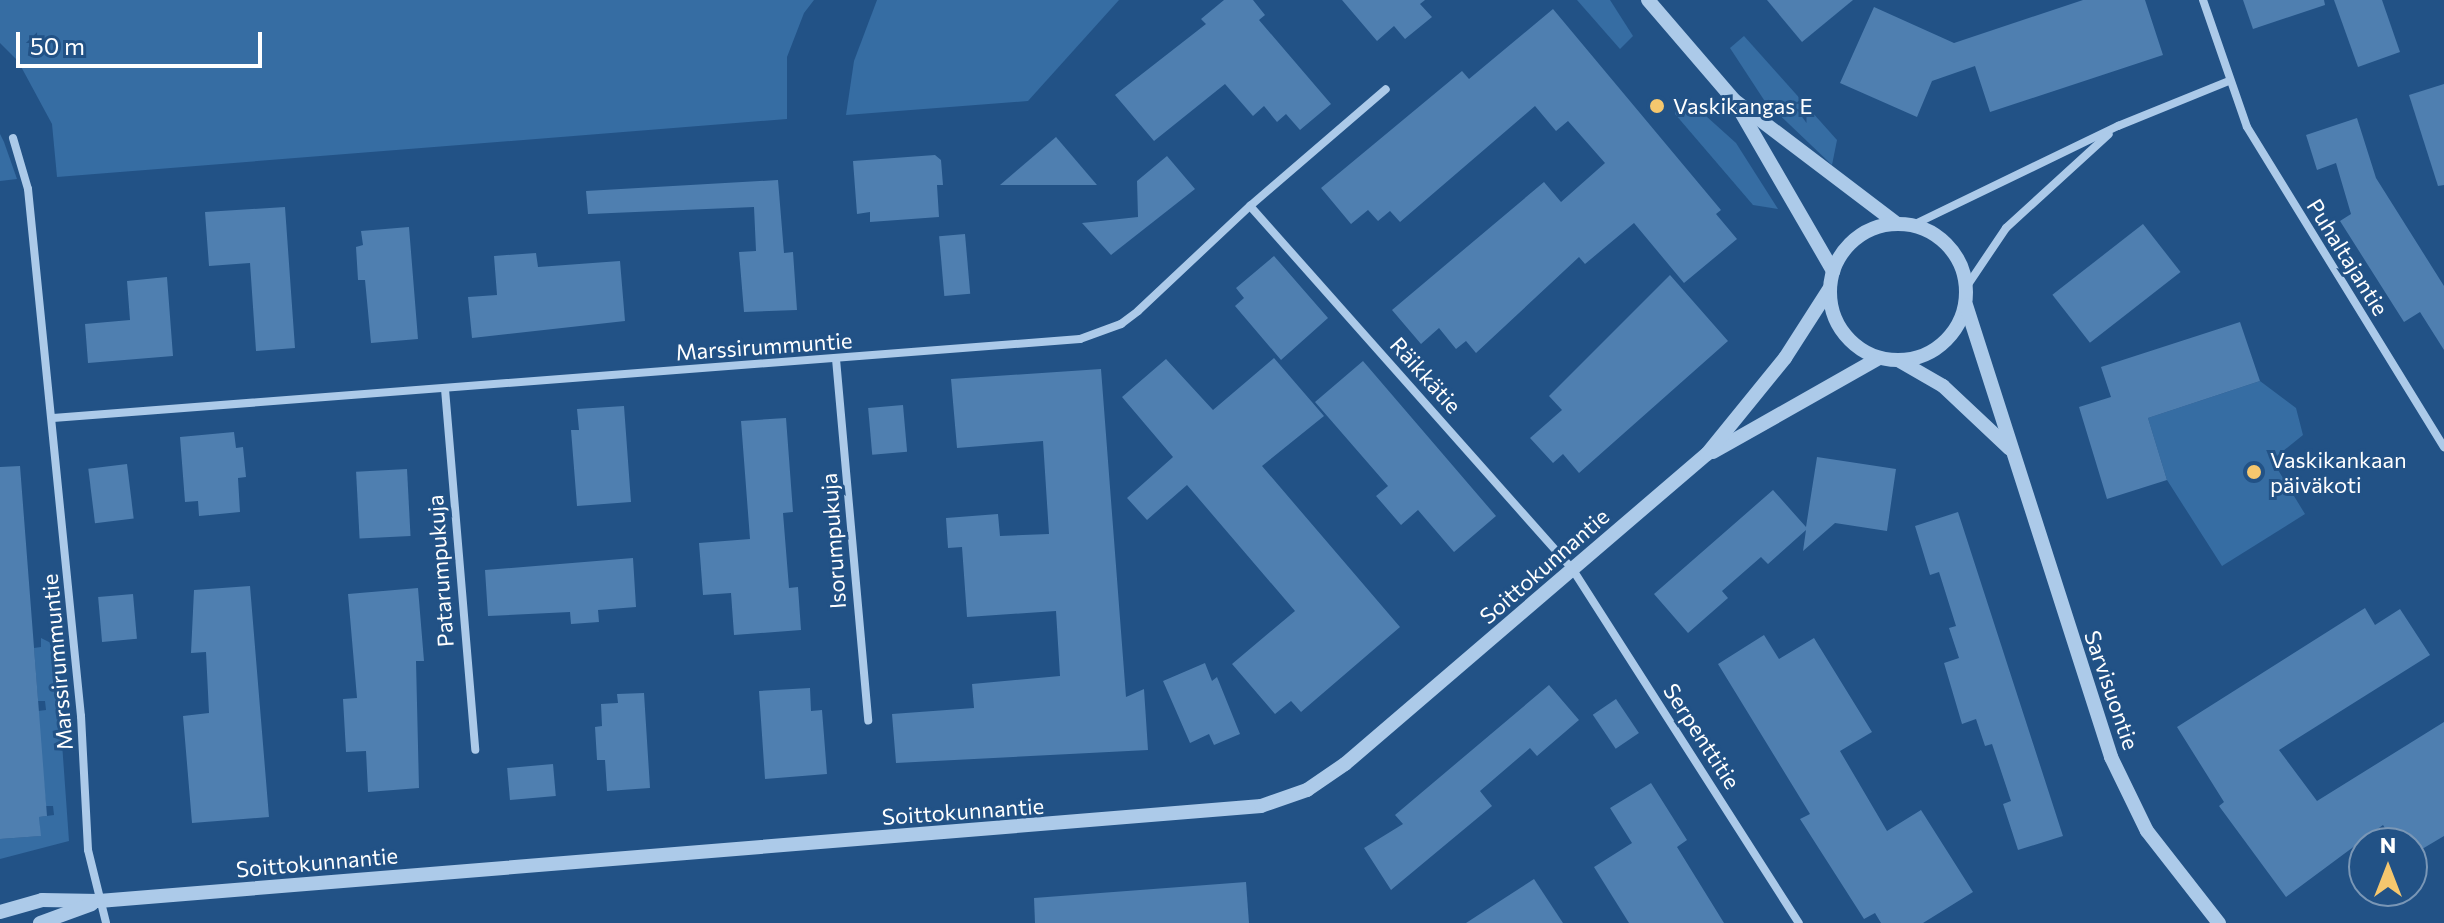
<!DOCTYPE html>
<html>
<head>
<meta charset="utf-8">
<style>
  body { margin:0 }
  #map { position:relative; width:2444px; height:923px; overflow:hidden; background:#225286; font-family:Commissioner,sans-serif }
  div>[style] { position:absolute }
  .green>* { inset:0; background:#366da3 }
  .building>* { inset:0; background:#4f7fb0; transform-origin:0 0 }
  .minor>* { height:8px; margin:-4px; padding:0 4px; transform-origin:4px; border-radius:4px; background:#accae9 }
  .tertiary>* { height:14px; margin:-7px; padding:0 7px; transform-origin:7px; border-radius:7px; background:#accae9 }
  .tertiary>.ring { margin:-7px; padding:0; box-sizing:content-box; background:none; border:14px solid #accae9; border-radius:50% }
  .dots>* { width:22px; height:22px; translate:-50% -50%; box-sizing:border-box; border:4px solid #225286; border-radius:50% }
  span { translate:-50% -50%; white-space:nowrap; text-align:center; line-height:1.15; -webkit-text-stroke:6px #225286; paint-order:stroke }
  .poi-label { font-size:22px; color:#fff }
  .left { translate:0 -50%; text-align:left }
  .street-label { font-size:22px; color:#fff }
  .north { position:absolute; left:2348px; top:827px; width:80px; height:80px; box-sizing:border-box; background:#225286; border:2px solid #7a97b6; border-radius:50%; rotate:0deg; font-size:22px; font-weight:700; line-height:32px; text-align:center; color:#fff }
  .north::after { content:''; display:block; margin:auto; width:28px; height:36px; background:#f5c76e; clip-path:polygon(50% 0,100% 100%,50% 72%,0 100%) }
  .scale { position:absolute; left:16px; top:32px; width:246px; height:36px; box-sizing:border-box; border:4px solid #fff; border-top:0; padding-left:10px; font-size:24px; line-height:28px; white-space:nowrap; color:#fff; -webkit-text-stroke:6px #225286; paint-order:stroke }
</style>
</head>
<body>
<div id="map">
  <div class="green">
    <div style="clip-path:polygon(0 0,814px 0,804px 13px,787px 57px,787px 119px,57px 177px,52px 124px,18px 61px,0 43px)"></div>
    <div style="clip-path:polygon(877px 0,1119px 0,1028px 101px,846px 115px,854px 61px)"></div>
    <div style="clip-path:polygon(1577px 0,1610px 0,1633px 36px,1620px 49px)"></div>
    <div style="clip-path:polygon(1744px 36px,1837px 140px,1832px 165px,1764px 100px,1730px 48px)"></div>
    <div style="clip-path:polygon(1686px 98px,1736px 143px,1778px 209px,1753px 205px,1675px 114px,1675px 106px)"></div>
    <div style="clip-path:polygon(0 134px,4px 142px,17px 179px,0 181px)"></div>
    <div style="clip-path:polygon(2260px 381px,2296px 408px,2303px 435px,2272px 460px,2305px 514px,2222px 566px,2167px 480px,2148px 418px)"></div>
    <div style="clip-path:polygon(41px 638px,55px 645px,69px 841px,0 859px,0 839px,40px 836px,39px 817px,54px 815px,53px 806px,46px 806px,42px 764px,38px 711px,46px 710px,45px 701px,38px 701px,34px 648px,41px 647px)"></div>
  </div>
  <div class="building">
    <div style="clip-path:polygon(1224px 0,1253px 0,1265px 15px,1259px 20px,1331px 104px,1300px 130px,1286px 114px,1277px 122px,1264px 106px,1253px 116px,1225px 84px,1154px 141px,1115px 95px,1206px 24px,1201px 19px)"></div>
    <div style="clip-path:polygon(1342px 0,1425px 0,1420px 4px,1432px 17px,1405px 39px,1394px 26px,1377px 41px)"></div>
    <div style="clip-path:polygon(1767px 0,1853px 0,1802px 42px)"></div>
    <div style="clip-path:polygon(2083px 0,2145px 0,2163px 55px,1990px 112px,1975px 66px,1932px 81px,1917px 117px,1840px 83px,1874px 7px,1954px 43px)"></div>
    <div style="clip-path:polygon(2243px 0,2324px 0,2325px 5px,2253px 29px)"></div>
    <div style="clip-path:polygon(2334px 0,2382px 0,2400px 52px,2358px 67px)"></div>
    <div style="clip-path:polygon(1553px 9px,1721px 210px,1716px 214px,1737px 239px,1684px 283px,1634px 223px,1585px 264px,1579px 257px,1476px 353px,1466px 341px,1456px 349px,1439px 328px,1421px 344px,1392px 310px,1544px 182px,1561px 202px,1605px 163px,1568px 121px,1556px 131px,1535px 106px,1400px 222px,1390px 211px,1378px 221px,1368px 210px,1351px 224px,1321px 188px,1462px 71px,1469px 79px)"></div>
    <div style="clip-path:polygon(2444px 84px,2444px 185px,2438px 186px,2409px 95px)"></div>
    <div style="clip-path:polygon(2357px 118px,2376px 178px,2444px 286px,2444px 350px,2420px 312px,2404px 322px,2340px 221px,2351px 214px,2336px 163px,2317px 170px,2306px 135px)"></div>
    <div style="clip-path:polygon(1056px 137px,1097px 185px,1000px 185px)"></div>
    <div style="clip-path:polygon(935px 155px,941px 160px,943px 185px,937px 185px,939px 217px,870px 222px,870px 212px,857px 214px,853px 161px)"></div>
    <div style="clip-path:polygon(1167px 156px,1195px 189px,1111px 255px,1082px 223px,1138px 217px,1137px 181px)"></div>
    <div style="clip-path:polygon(778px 180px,784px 253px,793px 252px,797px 310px,744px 312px,739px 252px,756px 251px,754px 207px,588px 214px,586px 191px)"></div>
    <div style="clip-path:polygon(285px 207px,295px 348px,256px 351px,250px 263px,209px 266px,205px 212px)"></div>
    <div style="left:2143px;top:224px;width:61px;height:115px;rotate:52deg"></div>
    <div style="clip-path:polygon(409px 227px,418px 339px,371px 343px,365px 280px,358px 280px,356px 247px,363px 245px,361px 231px)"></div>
    <div style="left:965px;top:234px;width:60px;height:26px;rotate:85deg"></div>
    <div style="clip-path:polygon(536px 253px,538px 267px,620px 261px,625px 321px,472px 338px,468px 297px,497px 295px,494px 256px)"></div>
    <div style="clip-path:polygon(1274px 256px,1328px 318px,1281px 360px,1235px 306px,1244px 298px,1236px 288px)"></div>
    <div style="clip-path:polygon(1670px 275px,1728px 341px,1579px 473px,1563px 454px,1553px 463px,1530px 438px,1562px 410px,1549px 396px)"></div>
    <div style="clip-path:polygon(167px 277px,173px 356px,88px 363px,85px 324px,130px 320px,127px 281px)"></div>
    <div style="clip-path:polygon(2240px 322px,2260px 381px,2148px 418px,2167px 480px,2107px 499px,2079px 407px,2111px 397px,2101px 367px)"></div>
    <div style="clip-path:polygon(1274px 358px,1324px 416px,1262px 466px,1400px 627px,1301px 712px,1291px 701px,1275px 714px,1232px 664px,1295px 611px,1187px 485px,1147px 520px,1127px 498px,1173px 457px,1122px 397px,1166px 359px,1213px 410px)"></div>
    <div style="clip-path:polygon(1363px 361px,1496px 516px,1454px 552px,1418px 510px,1401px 525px,1376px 496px,1388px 486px,1315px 402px)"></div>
    <div style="clip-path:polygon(1101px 369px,1126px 697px,1144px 689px,1148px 750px,896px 763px,892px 714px,974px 708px,972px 684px,1060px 676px,1056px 611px,967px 617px,962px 547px,948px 548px,946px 518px,998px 514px,1000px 536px,1049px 534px,1043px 441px,957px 448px,951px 379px)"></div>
    <div style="left:903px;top:405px;width:47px;height:35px;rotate:85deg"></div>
    <div style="clip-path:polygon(624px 406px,631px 502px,577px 506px,571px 430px,579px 430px,577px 409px)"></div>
    <div style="clip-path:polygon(786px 418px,793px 512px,783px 513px,789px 588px,798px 587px,801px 630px,734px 635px,731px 593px,703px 595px,699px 543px,750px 539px,741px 421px)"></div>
    <div style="clip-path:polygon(234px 432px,236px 448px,243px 447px,246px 477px,238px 478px,240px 512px,199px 516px,198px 501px,185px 502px,180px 437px)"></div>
    <div style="clip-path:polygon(1817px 457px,1896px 469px,1887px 531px,1835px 523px,1803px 551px,1806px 530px,1768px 564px,1761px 557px,1722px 591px,1728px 598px,1688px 633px,1654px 594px,1773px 490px,1806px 527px)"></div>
    <div style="left:127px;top:464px;width:55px;height:39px;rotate:83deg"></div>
    <div style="clip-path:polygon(20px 466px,47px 816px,39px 817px,41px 836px,0 839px,0 467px)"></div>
    <div style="left:407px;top:469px;width:67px;height:51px;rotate:87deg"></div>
    <div style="clip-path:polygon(1958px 512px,2063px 836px,2018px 850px,2003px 804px,2011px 801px,1992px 744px,1985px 746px,1976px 719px,1962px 724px,1944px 663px,1959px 658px,1949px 628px,1956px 626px,1939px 572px,1930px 575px,1915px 526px)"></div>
    <div style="clip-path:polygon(633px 558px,636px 607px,598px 610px,599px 622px,571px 624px,570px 612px,488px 616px,485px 570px)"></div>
    <div style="clip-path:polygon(250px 586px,269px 817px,192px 823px,183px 716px,209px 713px,206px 652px,191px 653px,194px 590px)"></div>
    <div style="clip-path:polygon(418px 588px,424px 661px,416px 661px,419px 788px,368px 792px,366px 751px,346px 752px,343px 699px,357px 698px,348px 594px)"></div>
    <div style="left:133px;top:594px;width:45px;height:35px;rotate:85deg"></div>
    <div style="clip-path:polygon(2365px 608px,2375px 625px,2400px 609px,2430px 655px,2279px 750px,2317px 801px,2444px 722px,2444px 836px,2412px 855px,2412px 843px,2394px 843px,2383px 825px,2286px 897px,2219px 806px,2224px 802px,2177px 727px)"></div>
    <div style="clip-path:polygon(1764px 635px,1779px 659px,1814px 638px,1872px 732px,1840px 751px,1887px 831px,1921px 810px,1973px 892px,1923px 923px,1881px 923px,1875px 913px,1864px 919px,1800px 819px,1810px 814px,1718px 664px)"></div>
    <div style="clip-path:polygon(1205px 663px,1212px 681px,1217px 677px,1240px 734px,1214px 745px,1209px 734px,1190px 743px,1163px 681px)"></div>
    <div style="clip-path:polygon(1549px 685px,1579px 720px,1537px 756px,1530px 748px,1480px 791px,1492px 806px,1391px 890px,1364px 848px,1403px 824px,1395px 815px)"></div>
    <div style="clip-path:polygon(810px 688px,811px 711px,822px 710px,827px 774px,765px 779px,759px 691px)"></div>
    <div style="clip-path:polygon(644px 693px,650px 788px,607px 791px,605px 760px,597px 760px,595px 727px,602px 726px,601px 704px,618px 703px,617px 694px)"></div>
    <div style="left:1616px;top:699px;width:41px;height:28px;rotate:56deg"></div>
    <div style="left:553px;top:764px;width:32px;height:46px;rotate:85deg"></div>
    <div style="clip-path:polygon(1651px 783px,1687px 840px,1677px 847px,1724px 923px,1629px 923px,1594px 867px,1632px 843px,1610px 808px)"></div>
    <div style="clip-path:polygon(1534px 879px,1563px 923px,1466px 923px)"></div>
    <div style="clip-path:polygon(1246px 882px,1249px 923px,1035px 923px,1034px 898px)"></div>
  </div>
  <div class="minor">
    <div style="left:2203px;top:0;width:134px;rotate:70.9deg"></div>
    <div style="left:2247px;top:127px;width:376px;rotate:58.4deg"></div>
    <div style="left:13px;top:138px;width:53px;rotate:73.6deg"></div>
    <div style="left:28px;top:189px;width:530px;rotate:84.26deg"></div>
    <div style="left:81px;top:716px;width:134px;rotate:87deg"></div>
    <div style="left:88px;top:850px;width:75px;rotate:76.1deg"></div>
    <div style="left:1250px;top:206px;width:487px;rotate:48.4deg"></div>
    <div style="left:1573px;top:570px;width:419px;rotate:57.4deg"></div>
    <div style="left:1913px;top:225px;width:228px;rotate:-25.8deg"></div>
    <div style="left:2118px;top:126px;width:120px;rotate:-22.1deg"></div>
    <div style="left:1967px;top:286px;width:70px;rotate:-56.1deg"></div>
    <div style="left:2006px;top:228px;width:139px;rotate:-42.4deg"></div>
    <div style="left:836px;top:359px;width:363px;rotate:84.9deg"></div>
    <div style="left:445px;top:389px;width:362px;rotate:85.2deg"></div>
    <div style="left:53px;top:418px;width:1030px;rotate:-4.4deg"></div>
    <div style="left:1080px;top:339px;width:44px;rotate:-20.1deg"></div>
    <div style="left:1121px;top:324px;width:21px;rotate:-37deg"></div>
    <div style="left:1138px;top:311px;width:154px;rotate:-43.2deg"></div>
    <div style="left:1250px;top:206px;width:179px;rotate:-40.7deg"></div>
  </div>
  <div class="tertiary">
    <div style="left:1648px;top:0;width:132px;rotate:49.3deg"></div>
    <div style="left:1734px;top:100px;width:203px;rotate:37.2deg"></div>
    <div style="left:1738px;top:107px;width:190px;rotate:59.9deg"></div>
    <div class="ring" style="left:1830px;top:224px;width:122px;height:122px"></div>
    <div style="left:1966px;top:305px;width:475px;rotate:72.2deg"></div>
    <div style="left:2111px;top:757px;width:82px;rotate:64.1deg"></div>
    <div style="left:2147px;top:831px;width:117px;rotate:52deg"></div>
    <div style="left:1898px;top:360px;width:52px;rotate:30deg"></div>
    <div style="left:1943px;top:386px;width:91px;rotate:43.2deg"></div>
    <div style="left:1713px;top:452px;width:191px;rotate:-29.5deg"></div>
    <div style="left:0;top:912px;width:44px;rotate:-15.9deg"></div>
    <div style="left:42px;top:900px;width:57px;rotate:1deg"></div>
    <div style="left:99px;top:901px;width:1166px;rotate:-4.67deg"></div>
    <div style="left:1261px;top:806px;width:49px;rotate:-19.2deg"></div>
    <div style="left:1307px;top:790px;width:46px;rotate:-34.4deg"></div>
    <div style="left:1345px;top:764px;width:477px;rotate:-40.6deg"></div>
    <div style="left:1707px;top:454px;width:124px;rotate:-50.9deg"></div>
    <div style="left:1785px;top:358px;width:83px;rotate:-57.3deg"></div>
    <div style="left:40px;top:923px;width:55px;rotate:-20.1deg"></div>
  </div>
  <div class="dots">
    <div style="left:1657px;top:106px;background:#f5c76e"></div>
    <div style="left:2254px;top:472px;background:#f5c76e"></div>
  </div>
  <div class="poi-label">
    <span class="left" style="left:1673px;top:106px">Vaskikangas E</span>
    <span class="left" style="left:2270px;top:472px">Vaskikankaan<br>päiväkoti</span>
  </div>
  <div class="street-label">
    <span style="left:2348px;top:257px;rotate:58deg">Puhaltajantie</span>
    <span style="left:764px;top:346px;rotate:-4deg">Marssirummuntie</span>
    <span style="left:1426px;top:375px;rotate:48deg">Räikkätie</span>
    <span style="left:833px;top:541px;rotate:-94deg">Isorumpukuja</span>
    <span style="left:1544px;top:566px;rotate:-41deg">Soittokunnantie</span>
    <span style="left:440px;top:571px;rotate:-94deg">Patarumpukuja</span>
    <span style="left:57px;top:662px;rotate:-95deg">Marssirummuntie</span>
    <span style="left:2112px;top:690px;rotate:71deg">Sarvisuontie</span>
    <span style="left:1702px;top:736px;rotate:57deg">Serpenttitie</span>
    <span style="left:963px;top:811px;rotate:-4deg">Soittokunnantie</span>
    <span style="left:317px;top:862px;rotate:-5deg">Soittokunnantie</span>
  </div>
  <div class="north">N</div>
  <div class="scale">50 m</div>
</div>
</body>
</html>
